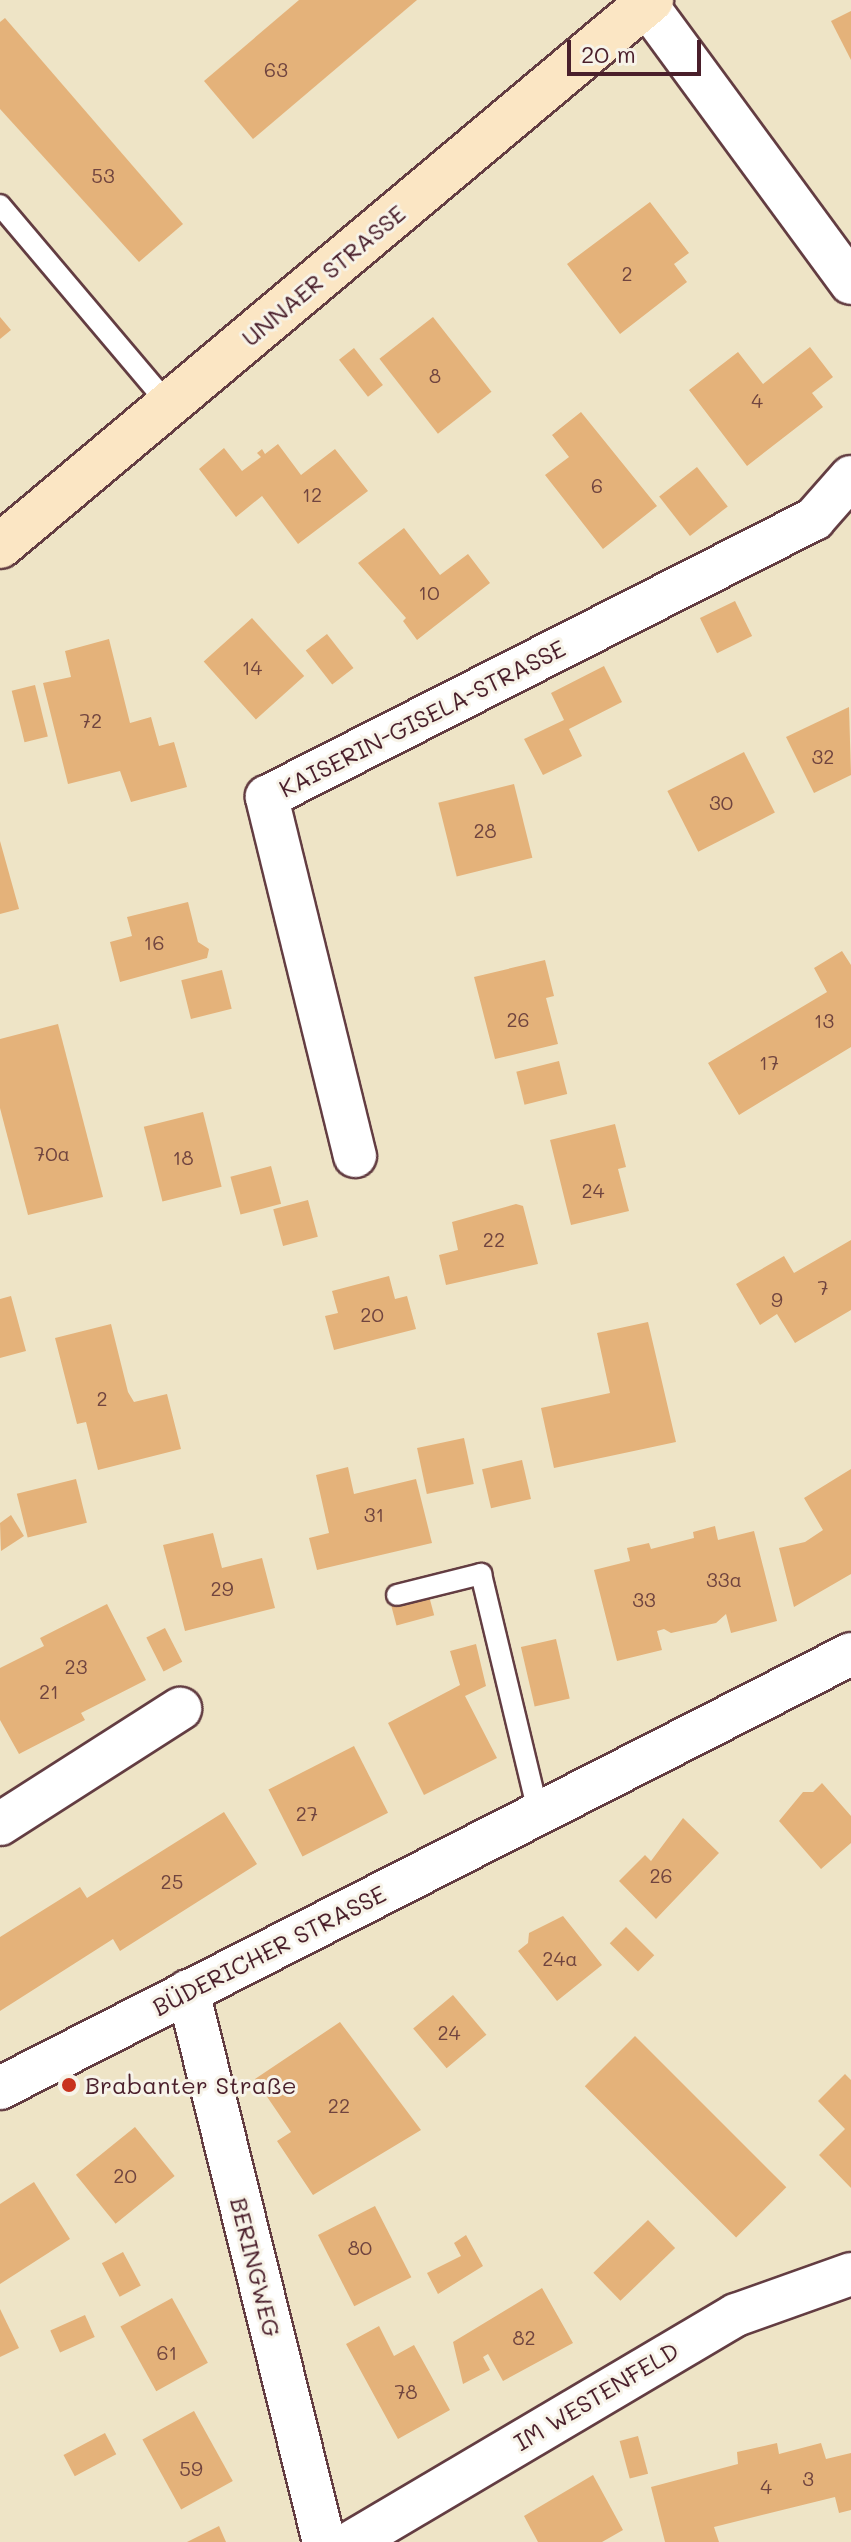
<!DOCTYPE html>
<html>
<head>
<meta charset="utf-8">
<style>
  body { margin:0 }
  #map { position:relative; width:851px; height:2542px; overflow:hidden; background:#eee4c6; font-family:Mali,sans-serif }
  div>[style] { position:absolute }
  .building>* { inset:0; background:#e4b27a; transform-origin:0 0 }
  .roads { filter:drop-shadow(2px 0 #633d42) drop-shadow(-2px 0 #633d42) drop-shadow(0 2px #633d42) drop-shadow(0 -2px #633d42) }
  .lane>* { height:20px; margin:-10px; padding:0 10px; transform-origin:10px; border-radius:10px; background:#fff }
  .street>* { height:42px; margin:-21px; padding:0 21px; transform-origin:21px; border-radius:21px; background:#fff }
  .secondary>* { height:44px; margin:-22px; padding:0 22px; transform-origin:22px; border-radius:22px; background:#fbe6c4 }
  .dots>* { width:22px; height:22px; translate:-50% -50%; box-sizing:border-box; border:4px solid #f7f3e8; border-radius:50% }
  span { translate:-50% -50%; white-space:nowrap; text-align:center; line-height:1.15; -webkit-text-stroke:6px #f7f3e8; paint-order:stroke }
  .number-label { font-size:20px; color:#70443f }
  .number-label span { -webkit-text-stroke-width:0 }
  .street-label { font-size:24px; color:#4a1f2b }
  .poi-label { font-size:24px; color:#4a1f2b }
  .left { translate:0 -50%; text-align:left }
  .scale { position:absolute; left:567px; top:40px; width:134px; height:36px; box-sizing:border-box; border:4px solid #4a1f2b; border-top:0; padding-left:10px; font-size:24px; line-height:28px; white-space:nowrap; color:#4a1f2b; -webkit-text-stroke:6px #f7f3e8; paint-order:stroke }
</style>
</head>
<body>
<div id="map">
  <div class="building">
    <div style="clip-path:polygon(299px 0,417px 0,253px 139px,204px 81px)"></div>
    <div style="clip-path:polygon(851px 11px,851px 60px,831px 21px)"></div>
    <div style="clip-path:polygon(5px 18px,183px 224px,139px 262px,0 109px,0 22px)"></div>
    <div style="clip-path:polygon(650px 202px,689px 253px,674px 264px,687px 282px,620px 334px,567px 264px)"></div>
    <div style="clip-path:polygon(0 317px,11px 330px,0 339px)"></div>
    <div style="left:433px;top:317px;width:95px;height:68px;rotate:52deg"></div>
    <div style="clip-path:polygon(810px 347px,833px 377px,812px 393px,823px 407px,747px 466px,689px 390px,738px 352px,763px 384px)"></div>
    <div style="left:354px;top:348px;width:47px;height:19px;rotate:52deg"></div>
    <div style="clip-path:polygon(581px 412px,657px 506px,603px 549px,545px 475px,569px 457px,552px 435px)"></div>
    <div style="clip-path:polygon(278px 444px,301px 475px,335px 449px,368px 491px,298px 544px,262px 496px,236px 517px,199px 469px,224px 448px,242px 471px,261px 457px,257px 453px,262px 449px,265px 454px)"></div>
    <div style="left:697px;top:467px;width:50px;height:48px;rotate:52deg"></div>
    <div style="clip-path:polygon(404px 528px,440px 575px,468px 554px,490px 583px,417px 640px,403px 621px,406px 618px,358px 563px)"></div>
    <div style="left:735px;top:601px;width:39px;height:39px;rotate:64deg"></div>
    <div style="left:252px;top:618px;width:78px;height:65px;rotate:48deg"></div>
    <div style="left:327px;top:634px;width:43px;height:27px;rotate:52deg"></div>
    <div style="clip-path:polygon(109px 639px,130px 723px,151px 717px,159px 746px,174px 742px,187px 787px,131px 802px,120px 771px,68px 784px,43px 683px,71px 677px,65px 651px)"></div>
    <div style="clip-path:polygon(604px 666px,622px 702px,569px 729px,582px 756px,543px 775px,524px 739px,564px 720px,551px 693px)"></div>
    <div style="left:35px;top:685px;width:53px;height:24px;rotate:76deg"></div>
    <div style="clip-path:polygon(849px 707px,851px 775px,814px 793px,786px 737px)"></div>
    <div style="left:744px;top:752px;width:68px;height:86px;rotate:63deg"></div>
    <div style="left:514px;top:784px;width:76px;height:78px;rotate:76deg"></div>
    <div style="clip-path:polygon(0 841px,19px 909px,0 914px)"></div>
    <div style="clip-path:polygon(188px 902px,198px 942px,209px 949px,207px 958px,120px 982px,110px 942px,132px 936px,127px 917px)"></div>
    <div style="clip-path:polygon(842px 951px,851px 965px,851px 1047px,739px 1115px,708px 1063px,827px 992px,814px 968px)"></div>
    <div style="clip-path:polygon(545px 960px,554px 996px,546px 998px,558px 1044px,495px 1059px,474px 977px)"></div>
    <div style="left:222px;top:970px;width:40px;height:42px;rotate:76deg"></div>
    <div style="clip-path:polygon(58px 1024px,103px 1197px,28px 1215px,0 1108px,0 1039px)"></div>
    <div style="left:559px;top:1061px;width:34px;height:44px;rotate:76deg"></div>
    <div style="left:203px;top:1112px;width:77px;height:61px;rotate:76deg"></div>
    <div style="clip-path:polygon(615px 1124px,626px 1167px,618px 1169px,629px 1211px,571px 1225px,550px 1140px)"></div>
    <div style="left:271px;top:1166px;width:39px;height:42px;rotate:75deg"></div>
    <div style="left:308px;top:1200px;width:38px;height:36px;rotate:75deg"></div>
    <div style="clip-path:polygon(516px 1204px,523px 1206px,538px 1264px,446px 1285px,439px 1255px,458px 1250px,452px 1222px)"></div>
    <div style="clip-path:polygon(851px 1240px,851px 1310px,795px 1343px,777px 1314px,760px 1325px,736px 1284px,784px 1256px,794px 1273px)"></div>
    <div style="clip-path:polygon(389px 1276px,395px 1299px,407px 1296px,416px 1329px,334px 1350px,325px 1316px,338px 1313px,332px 1291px)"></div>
    <div style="clip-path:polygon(11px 1296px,26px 1351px,0 1358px,0 1299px)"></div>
    <div style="clip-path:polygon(648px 1322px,676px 1442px,554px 1468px,541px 1408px,610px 1393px,597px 1333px)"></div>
    <div style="clip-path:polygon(111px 1324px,128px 1392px,134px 1402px,167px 1394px,181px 1449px,98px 1470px,86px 1422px,77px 1424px,55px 1338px)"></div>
    <div style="left:464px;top:1438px;width:47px;height:48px;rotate:78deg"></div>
    <div style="left:522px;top:1460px;width:40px;height:41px;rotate:77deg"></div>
    <div style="clip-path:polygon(348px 1467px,354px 1494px,416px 1479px,432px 1543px,317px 1570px,309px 1538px,329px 1533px,316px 1475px)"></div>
    <div style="clip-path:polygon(851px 1469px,851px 1574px,794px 1607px,779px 1548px,805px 1542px,823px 1530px,804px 1498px)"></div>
    <div style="left:76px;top:1479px;width:45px;height:61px;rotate:76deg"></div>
    <div style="clip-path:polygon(11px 1515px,24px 1536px,1px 1551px,0 1523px)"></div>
    <div style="clip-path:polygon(715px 1526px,718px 1540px,754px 1531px,777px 1621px,731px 1633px,726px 1614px,716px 1623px,671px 1633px,664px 1629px,657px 1631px,662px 1650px,617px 1661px,594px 1570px,630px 1561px,627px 1548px,649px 1543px,651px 1549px,694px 1538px,693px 1532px)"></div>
    <div style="clip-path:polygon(213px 1533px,222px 1568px,262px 1558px,275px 1608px,185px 1631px,163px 1545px)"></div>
    <div style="left:429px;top:1596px;width:20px;height:39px;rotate:75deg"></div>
    <div style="clip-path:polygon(107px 1604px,146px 1680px,81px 1713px,85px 1720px,19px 1754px,0 1720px,0 1668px,44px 1646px,40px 1638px)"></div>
    <div style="left:165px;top:1628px;width:38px;height:21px;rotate:63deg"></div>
    <div style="left:556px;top:1639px;width:61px;height:36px;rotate:77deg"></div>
    <div style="clip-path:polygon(476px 1644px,486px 1686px,465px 1696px,497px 1758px,424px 1795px,388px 1723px,460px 1685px,450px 1651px)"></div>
    <div style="left:354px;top:1746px;width:75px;height:96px;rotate:63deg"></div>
    <div style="clip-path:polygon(822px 1783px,851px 1816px,851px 1843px,821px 1869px,779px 1821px,803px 1792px,813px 1792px)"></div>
    <div style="clip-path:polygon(224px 1812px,257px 1864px,120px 1951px,113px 1939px,0 2011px,0 1937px,80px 1887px,87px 1898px)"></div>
    <div style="clip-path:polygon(683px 1818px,719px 1853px,656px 1919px,619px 1881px,645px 1855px,651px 1861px)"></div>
    <div style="clip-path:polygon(563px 1916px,602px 1965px,557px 2001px,518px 1951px,528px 1943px,529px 1933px)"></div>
    <div style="left:626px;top:1927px;width:40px;height:23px;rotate:45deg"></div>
    <div style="left:453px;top:1995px;width:52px;height:52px;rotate:50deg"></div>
    <div style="clip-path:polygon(340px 2022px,421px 2130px,313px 2195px,277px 2141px,291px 2132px,255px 2079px)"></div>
    <div style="left:635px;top:2036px;width:214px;height:71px;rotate:45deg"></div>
    <div style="clip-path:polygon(845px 2074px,851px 2080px,851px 2188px,819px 2155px,845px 2129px,818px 2101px)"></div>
    <div style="left:135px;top:2127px;width:63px;height:76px;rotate:51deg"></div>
    <div style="clip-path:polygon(34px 2182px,70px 2239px,0 2284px,0 2204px)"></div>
    <div style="left:375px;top:2206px;width:80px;height:64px;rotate:63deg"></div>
    <div style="left:648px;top:2220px;width:39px;height:76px;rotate:46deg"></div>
    <div style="clip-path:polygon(466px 2235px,483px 2266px,438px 2294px,427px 2273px,461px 2256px,454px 2243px)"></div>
    <div style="left:123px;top:2252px;width:38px;height:24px;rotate:62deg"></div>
    <div style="clip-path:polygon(542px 2288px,573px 2343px,503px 2381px,488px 2354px,483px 2357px,490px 2370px,463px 2384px,453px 2342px)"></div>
    <div style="left:172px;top:2298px;width:74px;height:59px;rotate:61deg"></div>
    <div style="clip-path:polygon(0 2309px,19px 2348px,0 2357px)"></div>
    <div style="left:85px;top:2315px;width:24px;height:38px;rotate:66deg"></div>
    <div style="clip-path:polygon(379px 2326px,394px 2356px,414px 2345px,450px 2410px,398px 2439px,346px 2344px)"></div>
    <div style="left:194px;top:2411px;width:80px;height:59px;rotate:61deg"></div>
    <div style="left:105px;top:2433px;width:24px;height:47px;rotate:62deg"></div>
    <div style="left:638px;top:2436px;width:39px;height:19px;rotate:75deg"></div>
    <div style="clip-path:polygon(777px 2443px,779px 2454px,821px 2443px,826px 2459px,851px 2453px,851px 2510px,839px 2513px,835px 2497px,714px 2527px,719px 2542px,665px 2542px,651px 2487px,738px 2464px,737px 2452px)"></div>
    <div style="clip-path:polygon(593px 2475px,623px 2530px,602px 2542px,538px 2542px,524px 2516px)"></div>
    <div style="clip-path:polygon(219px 2526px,226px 2542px,187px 2542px)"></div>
  </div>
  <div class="roads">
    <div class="lane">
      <div style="left:0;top:205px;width:262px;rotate:49.8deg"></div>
      <div style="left:397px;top:1595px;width:87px;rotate:-14deg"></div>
      <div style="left:481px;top:1574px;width:244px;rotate:76.5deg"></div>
    </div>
    <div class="street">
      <div style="left:643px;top:0;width:351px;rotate:53.7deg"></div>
      <div style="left:355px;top:1156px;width:370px;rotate:-103.8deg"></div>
      <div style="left:267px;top:797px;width:614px;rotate:-26.94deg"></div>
      <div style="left:814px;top:519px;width:56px;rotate:-48.6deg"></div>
      <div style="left:0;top:1824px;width:214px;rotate:-32.6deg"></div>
      <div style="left:188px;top:1991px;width:568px;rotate:76.14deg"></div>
      <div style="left:0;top:2088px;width:955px;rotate:-27.02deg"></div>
      <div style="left:352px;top:2542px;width:446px;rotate:-30.6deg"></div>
      <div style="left:736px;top:2315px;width:122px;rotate:-19.6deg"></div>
    </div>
    <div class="secondary">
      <div style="left:0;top:546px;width:850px;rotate:-39.99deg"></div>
    </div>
  </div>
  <div class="dots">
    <div style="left:69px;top:2085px;background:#c8321e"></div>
  </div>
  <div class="number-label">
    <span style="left:276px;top:69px">63</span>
    <span style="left:103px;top:175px">53</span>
    <span style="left:627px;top:273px">2</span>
    <span style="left:435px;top:375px">8</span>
    <span style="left:757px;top:400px">4</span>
    <span style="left:597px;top:485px">6</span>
    <span style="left:312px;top:494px">12</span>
    <span style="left:429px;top:592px">10</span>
    <span style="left:252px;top:667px">14</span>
    <span style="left:91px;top:720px">72</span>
    <span style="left:823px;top:756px">32</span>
    <span style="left:721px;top:802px">30</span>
    <span style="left:485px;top:830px">28</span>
    <span style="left:154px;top:942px">16</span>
    <span style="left:518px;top:1019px">26</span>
    <span style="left:824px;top:1020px">13</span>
    <span style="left:769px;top:1062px">17</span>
    <span style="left:52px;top:1153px">70a</span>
    <span style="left:183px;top:1157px">18</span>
    <span style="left:593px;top:1190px">24</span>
    <span style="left:494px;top:1239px">22</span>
    <span style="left:823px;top:1287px">7</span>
    <span style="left:777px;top:1299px">9</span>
    <span style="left:372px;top:1314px">20</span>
    <span style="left:102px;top:1398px">2</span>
    <span style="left:374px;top:1514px">31</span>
    <span style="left:724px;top:1579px">33a</span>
    <span style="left:222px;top:1588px">29</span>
    <span style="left:644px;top:1599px">33</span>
    <span style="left:76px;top:1666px">23</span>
    <span style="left:49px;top:1691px">21</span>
    <span style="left:307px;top:1813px">27</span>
    <span style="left:661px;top:1875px">26</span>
    <span style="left:172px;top:1881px">25</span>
    <span style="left:560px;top:1958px">24a</span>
    <span style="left:449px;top:2032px">24</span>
    <span style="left:339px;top:2105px">22</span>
    <span style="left:125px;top:2175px">20</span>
    <span style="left:360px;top:2247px">80</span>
    <span style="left:524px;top:2337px">82</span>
    <span style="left:167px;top:2352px">61</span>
    <span style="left:406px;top:2391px">78</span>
    <span style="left:191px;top:2468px">59</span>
    <span style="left:808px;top:2478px">3</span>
    <span style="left:766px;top:2486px">4</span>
  </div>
  <div class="street-label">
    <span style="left:323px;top:275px;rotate:-40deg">UNNAER STRASSE</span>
    <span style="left:422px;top:718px;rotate:-27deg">KAISERIN-GISELA-STRASSE</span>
    <span style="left:269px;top:1950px;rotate:-27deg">BÜDERICHER STRASSE</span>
    <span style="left:256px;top:2267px;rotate:76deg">BERINGWEG</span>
    <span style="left:596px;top:2396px;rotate:-31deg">IM WESTENFELD</span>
  </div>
  <div class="poi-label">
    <span class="left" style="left:85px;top:2085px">Brabanter Straße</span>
  </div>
  <div class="scale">20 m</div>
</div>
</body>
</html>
